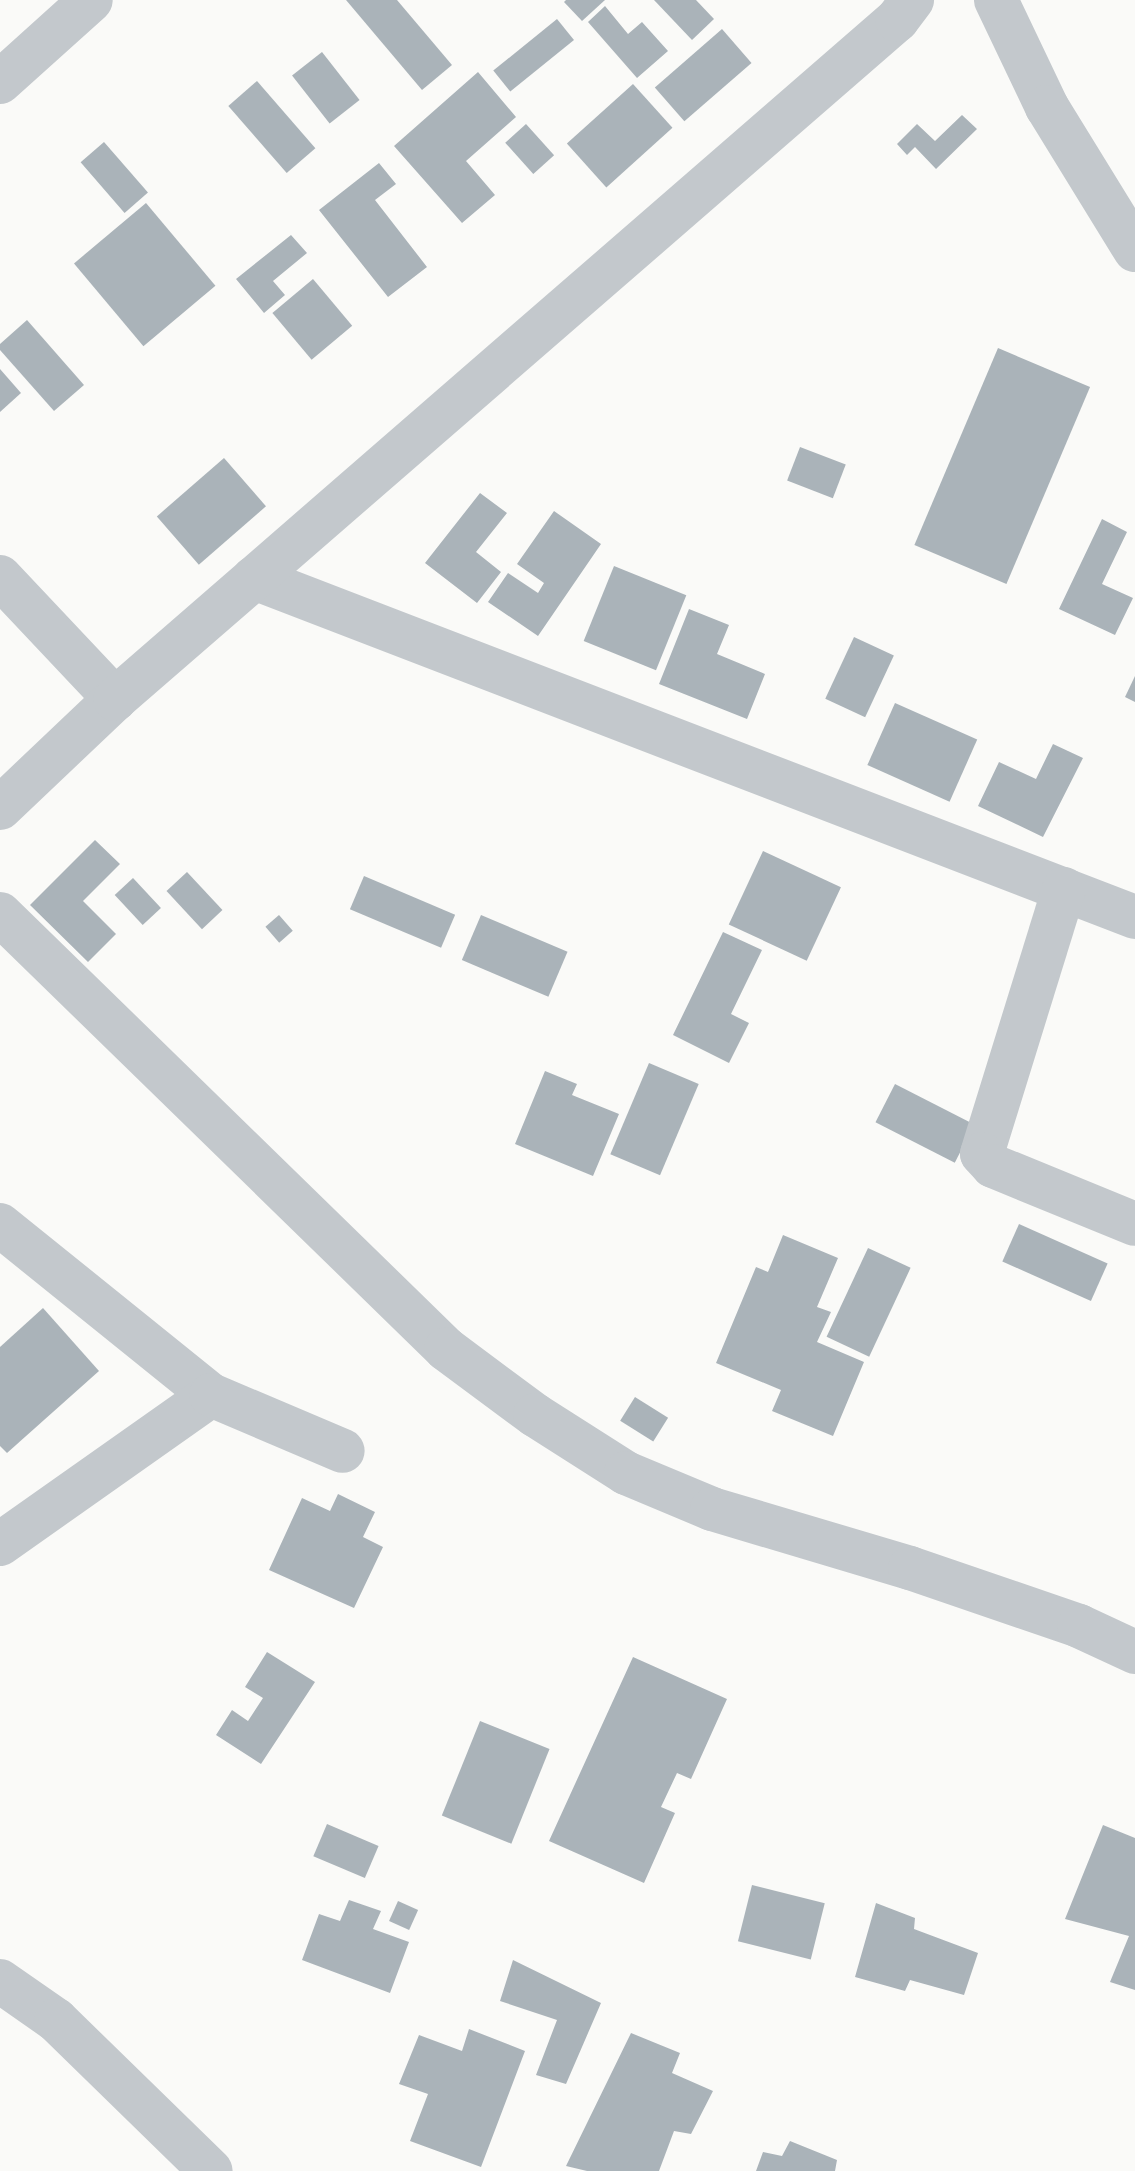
<!DOCTYPE html>
<html>
<head>
<meta charset="utf-8">
<style>
  body { margin:0 }
  #map { position:relative; width:1135px; height:2171px; overflow:hidden; background:#fafaf8; font-family:Quicksand,sans-serif }
  div>[style] { position:absolute }
  .building>* { inset:0; background:#aab3b9; transform-origin:0 0 }
  .minor>* { height:44px; margin:-22px; padding:0 22px; transform-origin:22px; border-radius:22px; background:#c3c8cc }
  span { translate:-50% -50%; white-space:nowrap; text-align:center; line-height:1.15; -webkit-text-stroke:8px #fff; paint-order:stroke }
</style>
</head>
<body>
<div id="map">
  <div class="building">
    <div style="clip-path:polygon(346px 0,397px 0,452px 65px,422px 90px)"></div>
    <div style="clip-path:polygon(566px 0,605px 0,582px 21px,564px 2px)"></div>
    <div style="clip-path:polygon(654px 0,696px 0,714px 19px,692px 40px)"></div>
    <div style="clip-path:polygon(605px 6px,628px 34px,642px 22px,668px 51px,637px 78px,588px 22px)"></div>
    <div style="left:557px;top:19px;width:27px;height:82px;rotate:51deg"></div>
    <div style="left:722px;top:29px;width:45px;height:89px;rotate:49deg"></div>
    <div style="left:322px;top:52px;width:61px;height:38px;rotate:52deg"></div>
    <div style="clip-path:polygon(478px 72px,516px 117px,466px 161px,495px 195px,462px 223px,394px 146px)"></div>
    <div style="left:257px;top:81px;width:89px;height:38px;rotate:49deg"></div>
    <div style="left:633px;top:84px;width:59px;height:89px;rotate:48deg"></div>
    <div style="clip-path:polygon(962px 115px,977px 129px,936px 169px,915px 147px,907px 155px,897px 144px,917px 124px,935px 141px)"></div>
    <div style="left:526px;top:124px;width:42px;height:28px;rotate:48deg"></div>
    <div style="left:104px;top:142px;width:67px;height:31px;rotate:49deg"></div>
    <div style="clip-path:polygon(379px 163px,396px 184px,375px 200px,427px 267px,388px 297px,319px 210px)"></div>
    <div style="left:146px;top:203px;width:108px;height:94px;rotate:50deg"></div>
    <div style="clip-path:polygon(291px 235px,307px 253px,273px 281px,285px 295px,264px 313px,236px 279px)"></div>
    <div style="left:313px;top:279px;width:61px;height:53px;rotate:50deg"></div>
    <div style="clip-path:polygon(27px 320px,84px 385px,54px 411px,0 350px,0 344px)"></div>
    <div style="left:998px;top:348px;width:100px;height:214px;rotate:23deg"></div>
    <div style="clip-path:polygon(0 369px,21px 393px,0 412px)"></div>
    <div style="left:800px;top:447px;width:49px;height:36px;rotate:21deg"></div>
    <div style="left:224px;top:458px;width:64px;height:89px;rotate:49deg"></div>
    <div style="clip-path:polygon(480px 493px,507px 513px,476px 552px,501px 572px,477px 603px,425px 563px)"></div>
    <div style="clip-path:polygon(554px 511px,601px 544px,538px 636px,488px 602px,508px 573px,538px 593px,544px 583px,517px 564px)"></div>
    <div style="clip-path:polygon(1102px 519px,1127px 532px,1102px 584px,1133px 598px,1115px 635px,1059px 609px)"></div>
    <div style="left:614px;top:566px;width:78px;height:81px;rotate:22deg"></div>
    <div style="clip-path:polygon(689px 609px,729px 625px,717px 654px,765px 674px,747px 719px,659px 684px)"></div>
    <div style="left:854px;top:637px;width:44px;height:68px;rotate:25deg"></div>
    <div style="clip-path:polygon(1135px 676px,1135px 702px,1125px 697px)"></div>
    <div style="left:895px;top:703px;width:90px;height:68px;rotate:24deg"></div>
    <div style="clip-path:polygon(1053px 744px,1083px 758px,1043px 837px,978px 806px,999px 762px,1036px 779px)"></div>
    <div style="clip-path:polygon(95px 840px,120px 864px,83px 901px,116px 934px,88px 962px,30px 905px)"></div>
    <div style="left:763px;top:851px;width:86px;height:81px;rotate:25deg"></div>
    <div style="left:187px;top:872px;width:52px;height:28px;rotate:47deg"></div>
    <div style="left:364px;top:876px;width:99px;height:36px;rotate:23deg"></div>
    <div style="left:133px;top:878px;width:41px;height:25px;rotate:47deg"></div>
    <div style="left:279px;top:915px;width:21px;height:18px;rotate:49deg"></div>
    <div style="left:481px;top:915px;width:94px;height:49px;rotate:23deg"></div>
    <div style="clip-path:polygon(723px 932px,762px 950px,731px 1014px,749px 1023px,729px 1063px,673px 1035px)"></div>
    <div style="left:649px;top:1063px;width:54px;height:99px;rotate:23deg"></div>
    <div style="clip-path:polygon(545px 1071px,577px 1084px,572px 1095px,619px 1114px,593px 1176px,515px 1144px)"></div>
    <div style="left:895px;top:1084px;width:89px;height:43px;rotate:27deg"></div>
    <div style="left:1019px;top:1224px;width:97px;height:41px;rotate:24deg"></div>
    <div style="clip-path:polygon(783px 1235px,838px 1258px,817px 1307px,831px 1312px,817px 1342px,864px 1362px,833px 1436px,772px 1411px,781px 1390px,716px 1363px,756px 1267px,768px 1272px)"></div>
    <div style="left:868px;top:1248px;width:47px;height:98px;rotate:25deg"></div>
    <div style="clip-path:polygon(43px 1308px,99px 1371px,7px 1453px,0 1446px,0 1347px)"></div>
    <div style="left:635px;top:1397px;width:39px;height:28px;rotate:32deg"></div>
    <div style="clip-path:polygon(338px 1494px,375px 1512px,363px 1537px,383px 1547px,354px 1608px,269px 1570px,302px 1498px,330px 1511px)"></div>
    <div style="clip-path:polygon(267px 1652px,315px 1682px,261px 1764px,216px 1735px,232px 1710px,248px 1721px,263px 1698px,245px 1687px)"></div>
    <div style="clip-path:polygon(633px 1657px,727px 1699px,691px 1779px,677px 1773px,661px 1807px,675px 1813px,644px 1883px,549px 1841px)"></div>
    <div style="left:480px;top:1721px;width:75px;height:102px;rotate:22deg"></div>
    <div style="left:327px;top:1824px;width:56px;height:35px;rotate:23deg"></div>
    <div style="clip-path:polygon(1103px 1825px,1135px 1838px,1135px 1990px,1110px 1982px,1129px 1936px,1065px 1919px)"></div>
    <div style="left:752px;top:1885px;width:75px;height:58px;rotate:14deg"></div>
    <div style="clip-path:polygon(349px 1900px,381px 1911px,373px 1929px,409px 1942px,390px 1993px,302px 1960px,319px 1914px,340px 1921px)"></div>
    <div style="left:398px;top:1901px;width:22px;height:22px;rotate:24deg"></div>
    <div style="clip-path:polygon(876px 1903px,915px 1918px,914px 1929px,978px 1953px,964px 1995px,910px 1980px,905px 1991px,855px 1977px)"></div>
    <div style="clip-path:polygon(513px 1960px,601px 2003px,566px 2084px,536px 2075px,557px 2020px,500px 2001px)"></div>
    <div style="clip-path:polygon(469px 2029px,525px 2051px,481px 2167px,410px 2141px,428px 2094px,399px 2084px,419px 2035px,462px 2051px)"></div>
    <div style="clip-path:polygon(631px 2033px,680px 2053px,672px 2073px,713px 2091px,691px 2134px,674px 2131px,659px 2171px,587px 2171px,566px 2166px)"></div>
    <div style="clip-path:polygon(790px 2141px,837px 2160px,835px 2171px,756px 2171px,763px 2152px,782px 2156px)"></div>
  </div>
  <div class="minor">
    <div style="left:996px;top:0;width:119px;rotate:64.5deg"></div>
    <div style="left:1047px;top:107px;width:168px;rotate:58.4deg"></div>
    <div style="left:0;top:82px;width:122px;rotate:-42deg"></div>
    <div style="left:0;top:577px;width:168px;rotate:46.7deg"></div>
    <div style="left:254px;top:578px;width:944px;rotate:21.05deg"></div>
    <div style="left:0;top:808px;width:158px;rotate:-43.5deg"></div>
    <div style="left:115px;top:699px;width:1036px;rotate:-40.97deg"></div>
    <div style="left:897px;top:20px;width:25px;rotate:-53deg"></div>
    <div style="left:1064px;top:889px;width:277px;rotate:107.2deg"></div>
    <div style="left:982px;top:1154px;width:16px;rotate:47deg"></div>
    <div style="left:993px;top:1166px;width:153px;rotate:22.2deg"></div>
    <div style="left:0;top:914px;width:623px;rotate:44.28deg"></div>
    <div style="left:446px;top:1349px;width:111px;rotate:36.6deg"></div>
    <div style="left:535px;top:1415px;width:108px;rotate:32.5deg"></div>
    <div style="left:626px;top:1473px;width:93px;rotate:22.7deg"></div>
    <div style="left:712px;top:1509px;width:207px;rotate:16.6deg"></div>
    <div style="left:910px;top:1568px;width:179px;rotate:18.9deg"></div>
    <div style="left:1079px;top:1626px;width:62px;rotate:24.9deg"></div>
    <div style="left:0;top:1225px;width:271px;rotate:38.9deg"></div>
    <div style="left:0;top:1544px;width:258px;rotate:-35.2deg"></div>
    <div style="left:211px;top:1395px;width:143px;rotate:23deg"></div>
    <div style="left:0;top:1981px;width:68px;rotate:34.9deg"></div>
    <div style="left:56px;top:2020px;width:216px;rotate:44.3deg"></div>
  </div>
</div>
</body>
</html>
